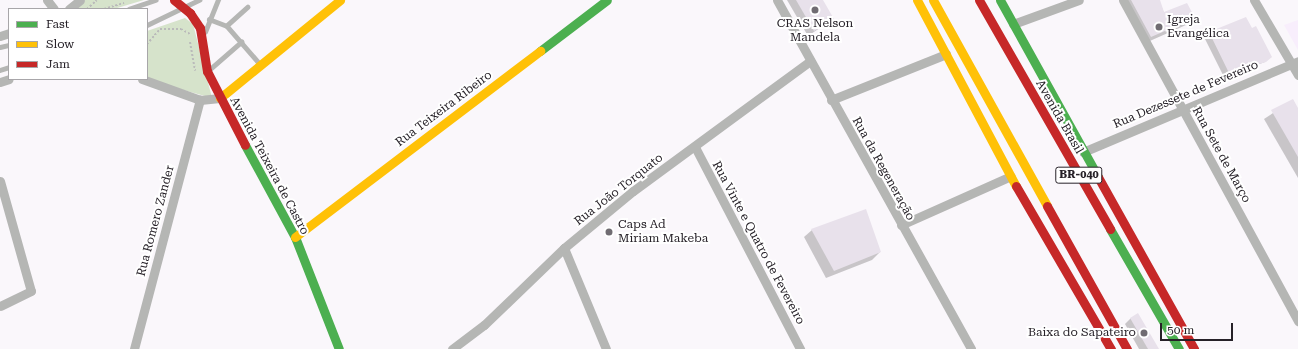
<!DOCTYPE html>
<html>
<head>
<meta charset="utf-8">
<style>
  body { margin:0 }
  #map { position:relative; width:1298px; height:349px; overflow:hidden; background:#faf7fb; font-family:"Roboto Serif",serif }
  div>[style] { position:absolute }
  .built>* { inset:0; background:#f8eefc }
  .green>* { inset:0; background:#d6e3cb }
  .shadow>* { inset:0; background:#0003 }
  .building>* { inset:0; background:#e8e1eb }
  .path>* { height:2px; margin-top:-1px; transform-origin:0; background:repeating-linear-gradient(90deg,#bababa 0 2px,transparent 0 4px) }
  .lane>* { height:4.5px; margin:-2.25px; padding:0 2.25px; transform-origin:2.25px; border-radius:2.25px; background:#b5b6b4 }
  .street>* { height:9px; margin:-4.5px; padding:0 4.5px; transform-origin:4.5px; border-radius:4.5px; background:#b5b6b4 }
  .fast>* { height:9px; margin:-4.5px; padding:0 4.5px; transform-origin:4.5px; border-radius:4.5px; background:#4caf50 }
  .slow>* { height:9px; margin:-4.5px; padding:0 4.5px; transform-origin:4.5px; border-radius:4.5px; background:#ffc107 }
  .jam>* { height:9px; margin:-4.5px; padding:0 4.5px; transform-origin:4.5px; border-radius:4.5px; background:#c62828 }
  .dots>* { width:11px; height:11px; translate:-50% -50%; box-sizing:border-box; border:2px solid #fff; border-radius:50% }
  span { translate:-50% -50%; white-space:nowrap; text-align:center; line-height:1.15; -webkit-text-stroke:4px #fff; paint-order:stroke }
  .shield-label span { padding:1px 3px; background:#fff; border:1px solid; border-radius:3px; -webkit-text-stroke-width:0 }
  .shield-label { font-size:11px; color:#262128; font-weight:700 }
  .poi-label { font-size:12px; color:#262128 }
  .left { translate:0 -50%; text-align:left }
  .right { translate:-100% -50%; text-align:right }
  .street-label { font-size:12px; color:#262128 }
  .legend { position:absolute; left:8px; top:8px; width:140px; height:72px; box-sizing:border-box; background:#fff; border:1px solid #a8a6a9; margin:0; padding:5px 7px; list-style:none; font-size:12px; color:#262128 }
  .legend li { display:flex; align-items:center; gap:8px; height:20px }
  .legend b { width:20px; border:1px solid #a8a6a9 }
  .scale { position:absolute; left:1160px; top:323px; width:73px; height:18px; box-sizing:border-box; border:2px solid #262128; border-top:0; padding-left:5px; font-size:12px; line-height:14px; white-space:nowrap; color:#262128; -webkit-text-stroke:3px #fff; paint-order:stroke }
</style>
</head>
<body>
<div id="map">
  <div class="built">
    <div style="clip-path:polygon(1298px 20px,1298px 50px,1284px 25px)"></div>
  </div>
  <div class="green">
    <div style="clip-path:polygon(85px 0,144px 0,114px 9px,75px 9px)"></div>
    <div style="clip-path:polygon(185px 18px,193px 24px,212px 98px,144px 79px,147px 79px,147px 31px)"></div>
  </div>
  <div class="shadow">
    <div style="clip-path:polygon(787px 0,821px 0,833px 19px,808px 36px)"></div>
    <div style="clip-path:polygon(1119px 0,1159px 0,1164px 13px,1194px 17px,1186px 25px,1143px 44px)"></div>
    <div style="clip-path:polygon(1210px 33px,1265px 62px,1224px 77px,1205px 39px)"></div>
    <div style="clip-path:polygon(1293px 100px,1298px 110px,1298px 178px,1264px 119px)"></div>
    <div style="clip-path:polygon(812px 230px,880px 252px,872px 260px,826px 278px,804px 237px)"></div>
    <div style="clip-path:polygon(1131px 318px,1158px 349px,1139px 349px,1125px 324px)"></div>
  </div>
  <div class="building">
    <div style="clip-path:polygon(796px 0,823px 0,834px 19px,814px 31px)"></div>
    <div style="clip-path:polygon(1131px 0,1160px 0,1164px 12px,1187px 3px,1195px 18px,1151px 37px)"></div>
    <div style="clip-path:polygon(1246px 17px,1252px 28px,1256px 26px,1272px 57px,1266px 62px,1229px 73px,1209px 32px)"></div>
    <div style="clip-path:polygon(1293px 99px,1298px 108px,1298px 157px,1271px 110px)"></div>
    <div style="clip-path:polygon(866px 209px,881px 252px,834px 271px,811px 229px)"></div>
    <div style="clip-path:polygon(1138px 313px,1159px 349px,1148px 349px,1130px 318px)"></div>
  </div>
  <div class="path">
    <div style="left:87px;top:9px;width:13px;rotate:-42deg"></div>
    <div style="left:93px;top:9px;width:5px"></div>
    <div style="left:104px;top:9px;width:21px;rotate:-17deg"></div>
    <div style="left:190px;top:42px;width:29px;rotate:80deg"></div>
    <div style="left:147px;top:44px;width:20px;rotate:-49deg"></div>
    <div style="left:160px;top:29px;width:21px"></div>
    <div style="left:181px;top:29px;width:10px;rotate:29deg"></div>
  </div>
  <div class="lane">
    <div style="left:248px;top:7px;width:28px;rotate:138deg"></div>
    <div style="left:227px;top:26px;width:50px;rotate:49deg"></div>
    <div style="left:129px;top:9px;width:28px;rotate:-19deg"></div>
    <div style="left:209px;top:19px;width:19px;rotate:21deg"></div>
    <div style="left:147px;top:25px;width:58px;rotate:-25.7deg"></div>
    <div style="left:205px;top:32px;width:35px;rotate:-68deg"></div>
    <div style="left:0;top:47px;width:9px;rotate:-13deg"></div>
    <div style="left:0;top:70px;width:9px;rotate:-18deg"></div>
    <div style="left:209px;top:70px;width:43px;rotate:-41.2deg"></div>
  </div>
  <div class="street">
    <div style="left:47px;top:0;width:11px;rotate:52deg"></div>
    <div style="left:777px;top:0;width:399px;rotate:60.9deg"></div>
    <div style="left:1123px;top:0;width:366px;rotate:61.4deg"></div>
    <div style="left:1254px;top:0;width:87px;rotate:59.6deg"></div>
    <div style="left:69px;top:9px;width:14px;rotate:-39deg"></div>
    <div style="left:1013px;top:24px;width:70px;rotate:-20deg"></div>
    <div style="left:0;top:36px;width:9px;rotate:-18deg"></div>
    <div style="left:142px;top:79px;width:62px;rotate:19.9deg"></div>
    <div style="left:200px;top:100px;width:20px;rotate:-6deg"></div>
    <div style="left:0;top:82px;width:9px;rotate:-18deg"></div>
    <div style="left:831px;top:100px;width:124px;rotate:-21.8deg"></div>
    <div style="left:695px;top:147px;width:228px;rotate:62.5deg"></div>
    <div style="left:1083px;top:152px;width:233px;rotate:-22.9deg"></div>
    <div style="left:0;top:181px;width:114px;rotate:74.3deg"></div>
    <div style="left:31px;top:291px;width:34px;rotate:154deg"></div>
    <div style="left:901px;top:225px;width:120px;rotate:-24deg"></div>
    <div style="left:564px;top:248px;width:109px;rotate:67.4deg"></div>
    <div style="left:134px;top:349px;width:258px;rotate:-75.2deg"></div>
    <div style="left:452px;top:349px;width:40px;rotate:-37deg"></div>
    <div style="left:484px;top:325px;width:111px;rotate:-43.9deg"></div>
    <div style="left:564px;top:248px;width:89px;rotate:-39.6deg"></div>
    <div style="left:633px;top:191px;width:220px;rotate:-36.3deg"></div>
  </div>
  <div class="fast">
    <div style="left:1000px;top:0;width:202px;rotate:61deg"></div>
    <div style="left:540px;top:51px;width:84px;rotate:-37.3deg"></div>
    <div style="left:245px;top:145px;width:105px;rotate:61.5deg"></div>
    <div style="left:295px;top:237px;width:120px;rotate:68.6deg"></div>
    <div style="left:1110px;top:229px;width:138px;rotate:60.1deg"></div>
  </div>
  <div class="slow">
    <div style="left:917px;top:0;width:211px;rotate:62deg"></div>
    <div style="left:933px;top:0;width:235px;rotate:61deg"></div>
    <div style="left:220px;top:98px;width:155px;rotate:-39.2deg"></div>
    <div style="left:295px;top:237px;width:308px;rotate:-37.2deg"></div>
  </div>
  <div class="jam">
    <div style="left:174px;top:0;width:21px;rotate:39deg"></div>
    <div style="left:190px;top:13px;width:18px;rotate:56deg"></div>
    <div style="left:200px;top:28px;width:44px;rotate:80.8deg"></div>
    <div style="left:207px;top:71px;width:83px;rotate:62.8deg"></div>
    <div style="left:979px;top:0;width:264px;rotate:60.2deg"></div>
    <div style="left:1098px;top:177px;width:197px;rotate:60.8deg"></div>
    <div style="left:1016px;top:186px;width:189px;rotate:59.8deg"></div>
    <div style="left:1047px;top:206px;width:164px;rotate:60.8deg"></div>
  </div>
  <div class="dots">
    <div style="left:815px;top:10px;background:#706c72"></div>
    <div style="left:1159px;top:27px;background:#706c72"></div>
    <div style="left:609px;top:232px;background:#706c72"></div>
    <div style="left:1144px;top:333px;background:#706c72"></div>
  </div>
  <div class="shield-label">
    <span style="left:1079px;top:175px">BR-040</span>
  </div>
  <div class="poi-label">
    <span class="left" style="left:1167px;top:27px">Igreja<br>Evangélica</span>
    <span style="left:815px;top:31px">CRAS Nelson<br>Mandela</span>
    <span class="left" style="left:618px;top:232px">Caps Ad<br>Miriam Makeba</span>
    <span class="right" style="left:1136px;top:333px">Baixa do Sapateiro</span>
  </div>
  <div class="street-label">
    <span style="left:1186px;top:95px;rotate:-23deg">Rua Dezessete de Fevereiro</span>
    <span style="left:444px;top:109px;rotate:-37deg">Rua Teixeira Ribeiro</span>
    <span style="left:1059px;top:117px;rotate:60deg">Avenida Brasil</span>
    <span style="left:1221px;top:155px;rotate:61deg">Rua Sete de Março</span>
    <span style="left:269px;top:166px;rotate:62deg">Avenida Teixeira de Castro</span>
    <span style="left:883px;top:169px;rotate:61deg">Rua da Regeneração</span>
    <span style="left:619px;top:190px;rotate:-38deg">Rua João Torquato</span>
    <span style="left:156px;top:221px;rotate:-75deg">Rua Romero Zander</span>
    <span style="left:758px;top:243px;rotate:62deg">Rua Vinte e Quatro de Fevereiro</span>
  </div>
  <ul class="legend">
  <li><b style="height:5px;background:#4caf50"></b>Fast</li>
  <li><b style="height:5px;background:#ffc107"></b>Slow</li>
  <li><b style="height:5px;background:#c62828"></b>Jam</li>
  </ul>
  <div class="scale">50 m</div>
</div>
</body>
</html>
